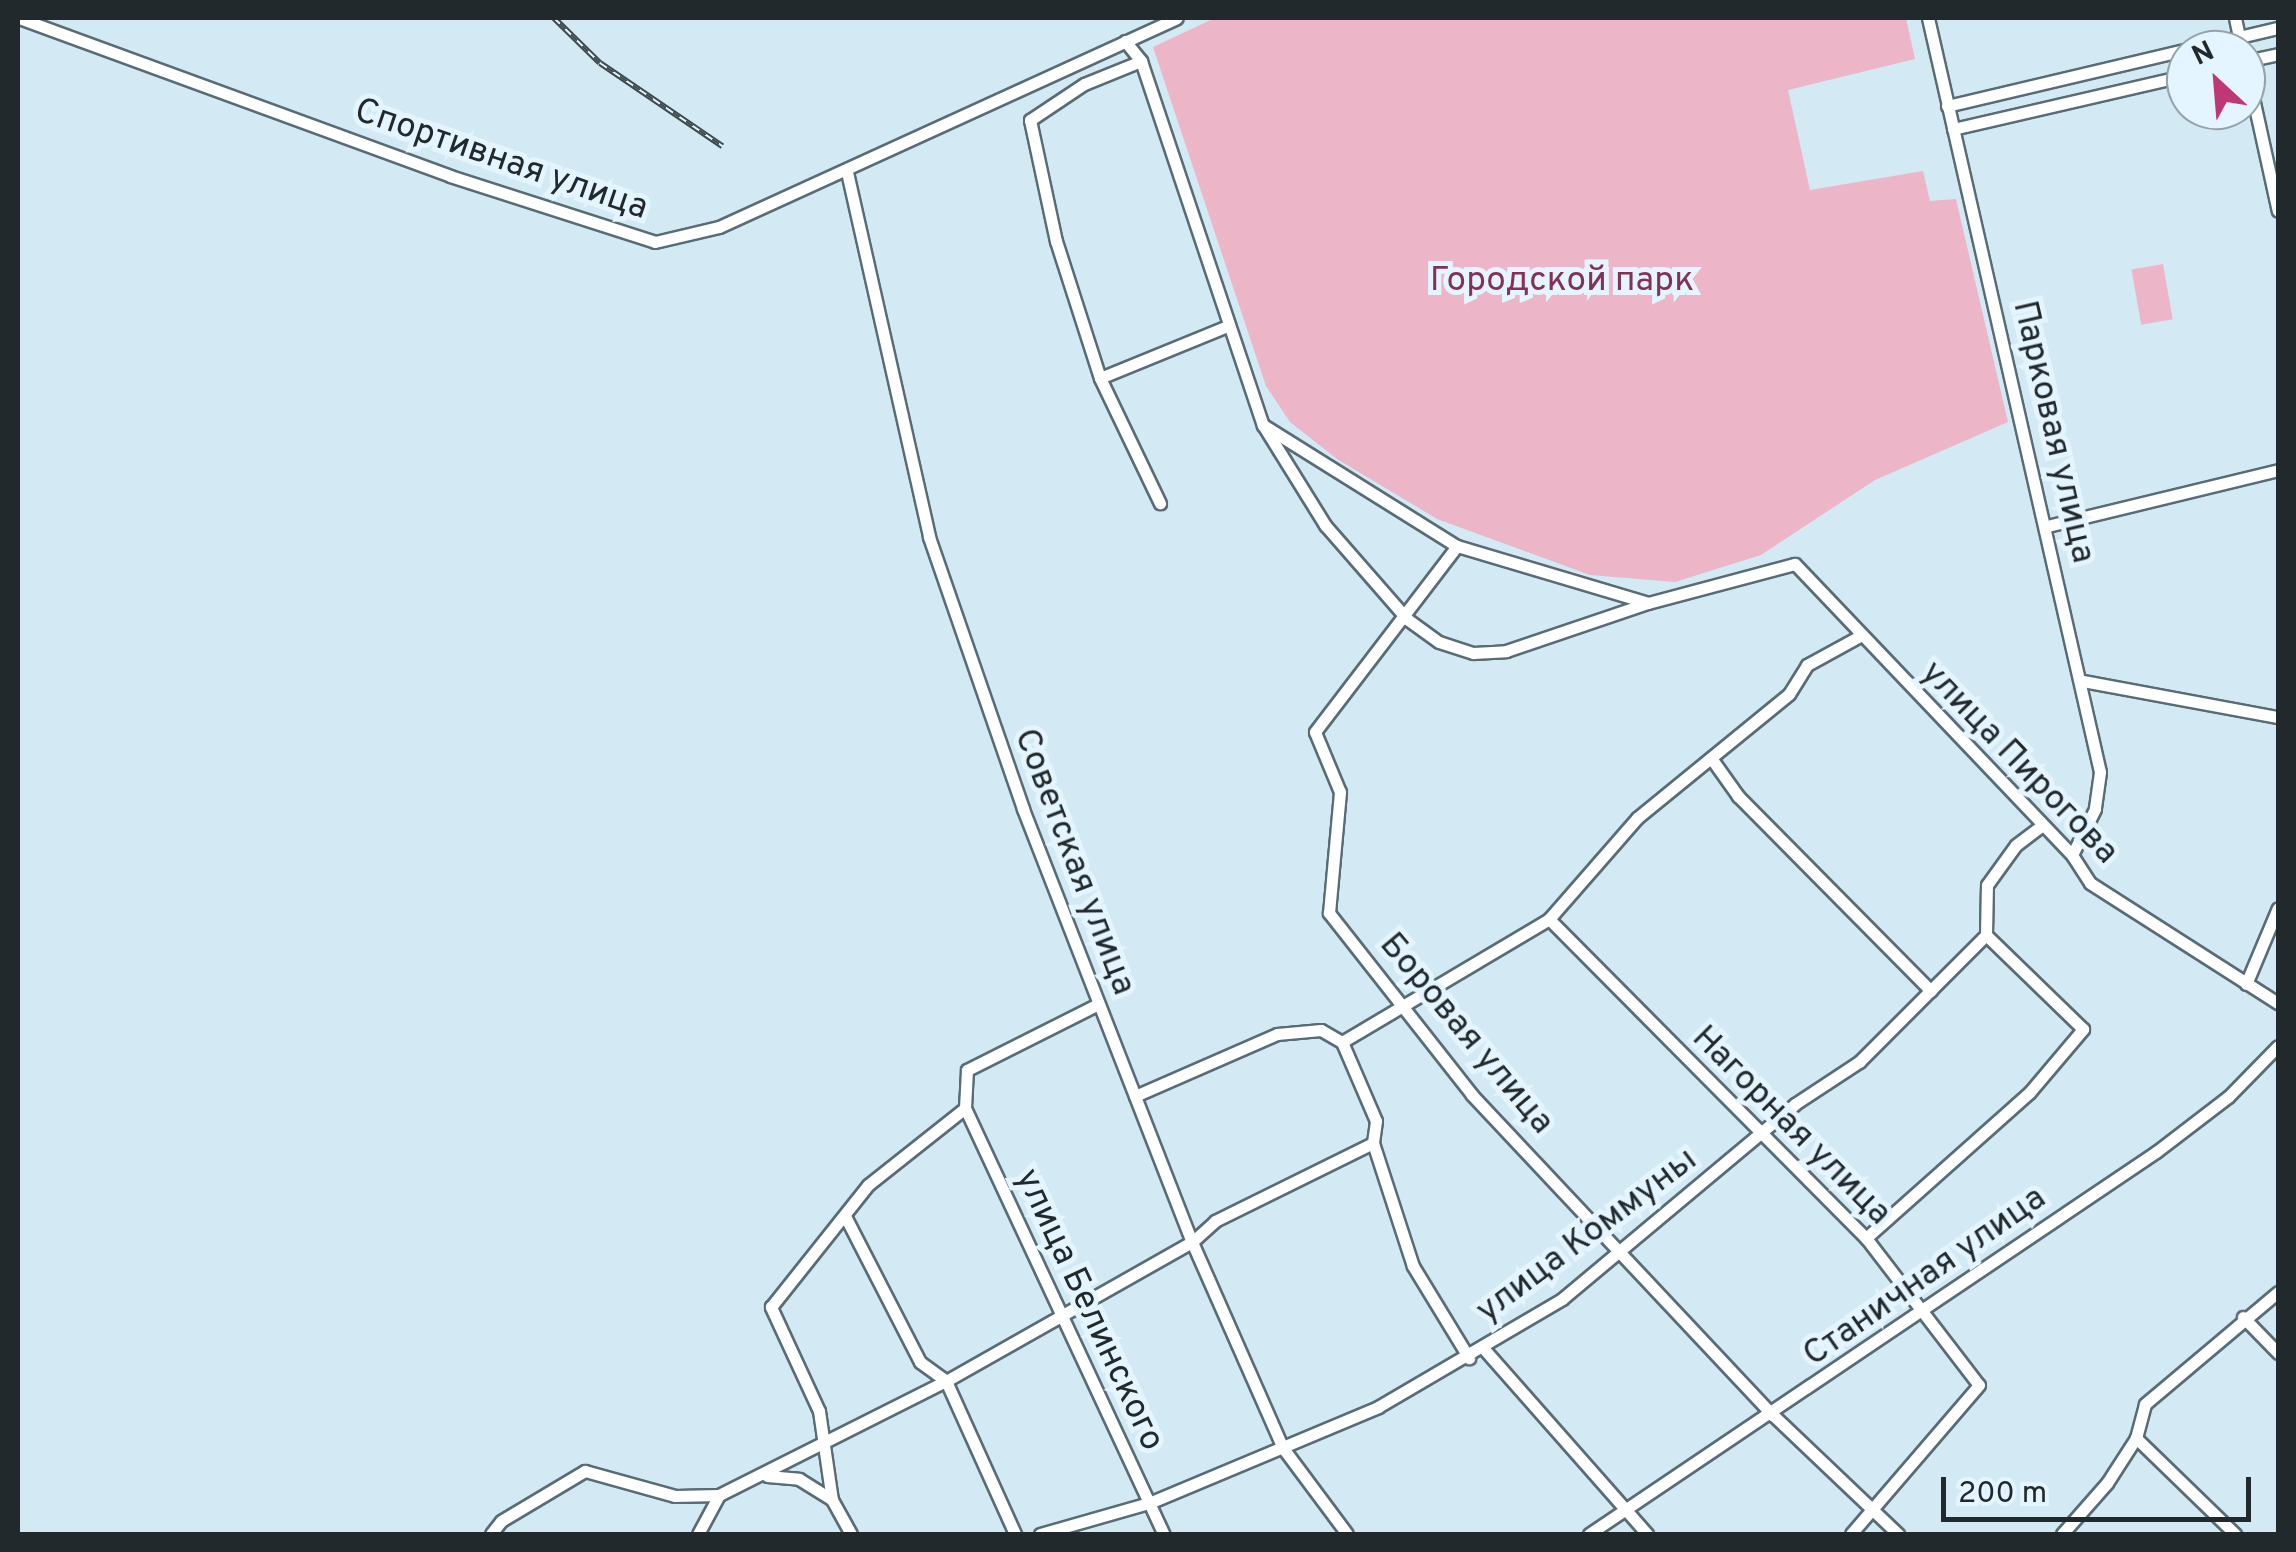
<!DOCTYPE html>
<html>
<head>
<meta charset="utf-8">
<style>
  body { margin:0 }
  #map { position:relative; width:2296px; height:1552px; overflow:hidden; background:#d3e9f4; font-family:Overpass,sans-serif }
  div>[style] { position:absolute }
  .green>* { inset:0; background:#ecb6c8; transform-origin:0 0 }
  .roads { filter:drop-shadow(2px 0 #596c76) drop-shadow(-2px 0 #596c76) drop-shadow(0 2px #596c76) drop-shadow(0 -2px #596c76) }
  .minor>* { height:11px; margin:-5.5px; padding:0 5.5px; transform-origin:5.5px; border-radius:5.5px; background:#fff }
  .rail>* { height:6px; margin-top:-3px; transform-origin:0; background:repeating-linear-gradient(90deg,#e4f5ff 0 8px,#3e494e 0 16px); box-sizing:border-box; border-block:2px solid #3e494e }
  span { translate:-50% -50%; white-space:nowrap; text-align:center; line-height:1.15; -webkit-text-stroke:10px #e4f5ff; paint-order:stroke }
  .street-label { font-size:35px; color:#21292d }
  .park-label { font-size:35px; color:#853155 }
  .frame { position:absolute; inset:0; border:20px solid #21292d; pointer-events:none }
  .north { position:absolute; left:2166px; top:30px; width:100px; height:100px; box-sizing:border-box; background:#e4f5ff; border:2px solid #96a3ab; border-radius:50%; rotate:334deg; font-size:28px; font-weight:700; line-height:40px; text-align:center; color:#21292d }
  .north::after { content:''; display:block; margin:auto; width:35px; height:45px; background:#bf3775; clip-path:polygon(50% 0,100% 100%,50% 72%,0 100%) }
  .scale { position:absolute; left:1941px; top:1477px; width:310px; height:45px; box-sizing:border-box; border:5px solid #21292d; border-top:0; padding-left:12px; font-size:30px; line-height:35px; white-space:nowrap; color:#21292d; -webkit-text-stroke:8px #e4f5ff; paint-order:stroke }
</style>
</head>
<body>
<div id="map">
  <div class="green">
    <div style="clip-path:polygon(1215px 18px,1906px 18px,1915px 59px,1788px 90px,1810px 190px,1923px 171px,1930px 201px,1956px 199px,2008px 422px,1875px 480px,1761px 555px,1675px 582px,1590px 575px,1437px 519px,1337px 459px,1290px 422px,1266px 386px,1153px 47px)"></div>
    <div style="left:2163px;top:264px;width:56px;height:32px;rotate:80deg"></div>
  </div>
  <div class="roads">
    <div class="minor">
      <div style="left:19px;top:18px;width:459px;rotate:20.1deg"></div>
      <div style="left:450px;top:176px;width:215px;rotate:17.8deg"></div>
      <div style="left:655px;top:242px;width:66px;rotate:-13.2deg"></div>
      <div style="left:719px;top:227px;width:503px;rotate:-24.53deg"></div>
      <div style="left:1928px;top:18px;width:773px;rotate:77.15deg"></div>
      <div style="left:2100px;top:772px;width:37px;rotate:98deg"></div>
      <div style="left:2095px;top:809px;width:51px;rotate:116.6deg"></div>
      <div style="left:2235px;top:18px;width:33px;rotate:78deg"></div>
      <div style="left:1125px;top:41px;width:26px;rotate:51deg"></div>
      <div style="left:1141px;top:61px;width:384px;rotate:71.5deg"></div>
      <div style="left:1263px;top:425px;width:118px;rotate:58.2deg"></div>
      <div style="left:1325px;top:525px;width:125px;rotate:48.9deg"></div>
      <div style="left:1407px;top:619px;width:39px;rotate:36deg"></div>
      <div style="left:1439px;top:642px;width:36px;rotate:18deg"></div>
      <div style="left:1473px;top:653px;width:33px;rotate:-3deg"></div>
      <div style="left:1506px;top:651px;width:150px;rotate:-18.7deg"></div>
      <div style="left:1141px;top:61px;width:61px;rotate:158deg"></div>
      <div style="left:1084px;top:84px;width:65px;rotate:146.3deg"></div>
      <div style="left:1030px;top:120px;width:124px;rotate:77.9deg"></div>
      <div style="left:1056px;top:241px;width:144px;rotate:72.2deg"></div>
      <div style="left:1100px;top:378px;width:139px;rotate:64.4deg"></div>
      <div style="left:2246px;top:61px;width:33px;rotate:-12deg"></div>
      <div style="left:2246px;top:66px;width:148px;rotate:77.6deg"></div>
      <div style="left:1947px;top:106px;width:340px;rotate:-13.3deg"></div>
      <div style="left:1953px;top:129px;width:239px;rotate:-13deg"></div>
      <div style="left:847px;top:172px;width:374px;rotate:77.3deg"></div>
      <div style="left:929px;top:537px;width:288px;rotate:70.9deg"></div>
      <div style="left:1023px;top:809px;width:465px;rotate:68.7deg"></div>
      <div style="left:1192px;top:1242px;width:225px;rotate:66.2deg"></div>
      <div style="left:1283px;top:1448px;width:107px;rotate:53.3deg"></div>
      <div style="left:1100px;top:378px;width:135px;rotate:-22.2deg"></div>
      <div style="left:1263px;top:425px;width:229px;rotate:32deg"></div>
      <div style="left:1457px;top:546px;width:199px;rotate:16.6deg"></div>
      <div style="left:1648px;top:603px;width:152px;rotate:-14.9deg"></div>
      <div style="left:1795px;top:564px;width:402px;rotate:46.4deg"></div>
      <div style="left:2072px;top:855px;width:33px;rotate:57deg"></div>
      <div style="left:2090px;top:883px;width:223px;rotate:32.6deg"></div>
      <div style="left:2047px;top:526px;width:238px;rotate:-13.6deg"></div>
      <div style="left:1457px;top:546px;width:234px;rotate:127.4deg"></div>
      <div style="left:1315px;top:732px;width:65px;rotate:67.4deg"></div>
      <div style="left:1340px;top:792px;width:121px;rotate:95.2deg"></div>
      <div style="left:1329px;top:913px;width:231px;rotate:51.8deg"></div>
      <div style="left:1472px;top:1095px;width:439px;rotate:46.8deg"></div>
      <div style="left:1773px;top:1415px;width:173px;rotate:43.6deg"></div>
      <div style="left:2083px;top:681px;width:198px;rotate:10.5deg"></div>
      <div style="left:1711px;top:758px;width:47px;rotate:54.6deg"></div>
      <div style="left:1738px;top:796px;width:274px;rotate:45.3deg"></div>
      <div style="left:1549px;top:919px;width:450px;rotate:45.2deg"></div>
      <div style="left:1866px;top:1238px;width:185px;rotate:52.5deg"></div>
      <div style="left:1979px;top:1385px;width:196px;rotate:130.7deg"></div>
      <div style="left:2246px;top:984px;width:82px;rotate:-67.2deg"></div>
      <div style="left:1342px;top:1042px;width:241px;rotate:-30.7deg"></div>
      <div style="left:1549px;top:919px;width:134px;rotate:-48.9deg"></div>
      <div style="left:1637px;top:818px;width:196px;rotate:-39.2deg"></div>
      <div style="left:1789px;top:694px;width:34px;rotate:-58deg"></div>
      <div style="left:1807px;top:665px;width:60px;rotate:-28.7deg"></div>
      <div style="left:1342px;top:1042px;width:86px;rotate:66.7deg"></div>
      <div style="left:1376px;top:1121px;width:22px;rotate:98deg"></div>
      <div style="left:1373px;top:1143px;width:129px;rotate:72deg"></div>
      <div style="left:1413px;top:1266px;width:108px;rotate:58.7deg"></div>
      <div style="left:1135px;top:1096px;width:155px;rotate:-23.6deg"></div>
      <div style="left:1277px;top:1034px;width:44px;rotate:-5.2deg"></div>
      <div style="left:1321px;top:1030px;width:24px;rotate:30deg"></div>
      <div style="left:965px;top:1108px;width:470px;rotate:65deg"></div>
      <div style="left:846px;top:1218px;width:162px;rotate:62.8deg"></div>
      <div style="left:920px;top:1362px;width:32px;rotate:36deg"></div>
      <div style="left:946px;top:1381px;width:168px;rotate:65.7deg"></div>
      <div style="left:1866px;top:1238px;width:218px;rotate:-41.7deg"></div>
      <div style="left:2029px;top:1093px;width:84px;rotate:-49.8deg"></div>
      <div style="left:2083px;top:1029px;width:135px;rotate:-135.9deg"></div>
      <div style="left:2243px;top:1317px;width:50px;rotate:45.8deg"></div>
      <div style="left:1484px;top:1349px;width:247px;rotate:48.6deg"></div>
      <div style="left:2136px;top:1438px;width:138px;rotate:44.1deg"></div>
      <div style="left:767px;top:1476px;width:32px;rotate:5deg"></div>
      <div style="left:799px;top:1479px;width:39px;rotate:32deg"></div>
      <div style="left:719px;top:1495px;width:254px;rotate:-26.7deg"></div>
      <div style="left:946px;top:1381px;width:283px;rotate:-29.5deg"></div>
      <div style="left:1192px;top:1242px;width:31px;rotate:-42deg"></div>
      <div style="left:1215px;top:1221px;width:176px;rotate:-26.3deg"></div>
      <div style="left:491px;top:1534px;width:16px;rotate:-52deg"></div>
      <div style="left:501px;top:1521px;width:98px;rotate:-30.8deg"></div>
      <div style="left:585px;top:1471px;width:93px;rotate:15.5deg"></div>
      <div style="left:675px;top:1496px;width:44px;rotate:-1.3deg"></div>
      <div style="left:719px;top:1495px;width:44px;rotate:118.3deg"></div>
      <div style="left:851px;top:1534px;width:39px;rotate:-119deg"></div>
      <div style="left:832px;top:1500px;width:90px;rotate:-98.3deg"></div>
      <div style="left:819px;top:1411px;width:115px;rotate:-114.8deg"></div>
      <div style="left:771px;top:1307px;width:156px;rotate:-51.5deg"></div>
      <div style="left:868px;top:1185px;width:124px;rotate:-38.4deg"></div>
      <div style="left:965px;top:1108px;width:38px;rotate:-87deg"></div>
      <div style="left:967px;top:1070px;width:147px;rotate:-26.7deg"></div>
      <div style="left:1040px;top:1534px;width:113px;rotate:-15.9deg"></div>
      <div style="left:1149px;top:1503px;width:248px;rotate:-22.7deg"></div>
      <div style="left:1378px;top:1407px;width:213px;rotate:-30.4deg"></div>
      <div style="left:1562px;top:1299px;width:304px;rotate:-39.9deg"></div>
      <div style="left:1795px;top:1104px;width:77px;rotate:-33.3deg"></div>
      <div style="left:1859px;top:1062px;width:180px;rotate:-45deg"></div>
      <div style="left:1986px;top:935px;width:50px;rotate:-88.9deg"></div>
      <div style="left:1987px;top:885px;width:49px;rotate:-54.1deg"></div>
      <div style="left:2016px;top:845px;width:30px;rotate:-37deg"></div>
      <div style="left:1589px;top:1534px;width:684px;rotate:-33.97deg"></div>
      <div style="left:2156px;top:1152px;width:91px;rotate:-37.4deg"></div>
      <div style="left:2228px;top:1097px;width:71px;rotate:-45.6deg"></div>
      <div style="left:2062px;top:1534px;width:68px;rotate:-48.6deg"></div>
      <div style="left:2107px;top:1483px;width:54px;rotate:-57.2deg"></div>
      <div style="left:2136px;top:1438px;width:35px;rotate:-75deg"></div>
      <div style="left:2145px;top:1404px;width:174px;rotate:-40.1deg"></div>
    </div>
  </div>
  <div class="rail">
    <div style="left:554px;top:18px;width:64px;rotate:44.4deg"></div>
    <div style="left:600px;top:63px;width:148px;rotate:34.2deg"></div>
  </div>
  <div class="street-label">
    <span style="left:501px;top:160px;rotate:19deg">Спортивная улица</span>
    <span style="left:2053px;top:432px;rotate:77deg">Парковая улица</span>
    <span style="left:2019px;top:763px;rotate:46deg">улица Пирогова</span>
    <span style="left:1074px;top:862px;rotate:69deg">Советская улица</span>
    <span style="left:1466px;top:1034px;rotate:50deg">Боровая улица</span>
    <span style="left:1791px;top:1126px;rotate:45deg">Нагорная улица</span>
    <span style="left:1587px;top:1236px;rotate:-37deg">улица Коммуны</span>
    <span style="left:1925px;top:1277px;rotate:-35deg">Станичная улица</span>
    <span style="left:1089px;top:1310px;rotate:65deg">улица Белинского</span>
  </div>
  <div class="park-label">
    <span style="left:1562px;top:281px">Городской парк</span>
  </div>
  <div class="frame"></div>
  <div class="north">N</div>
  <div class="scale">200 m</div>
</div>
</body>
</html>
